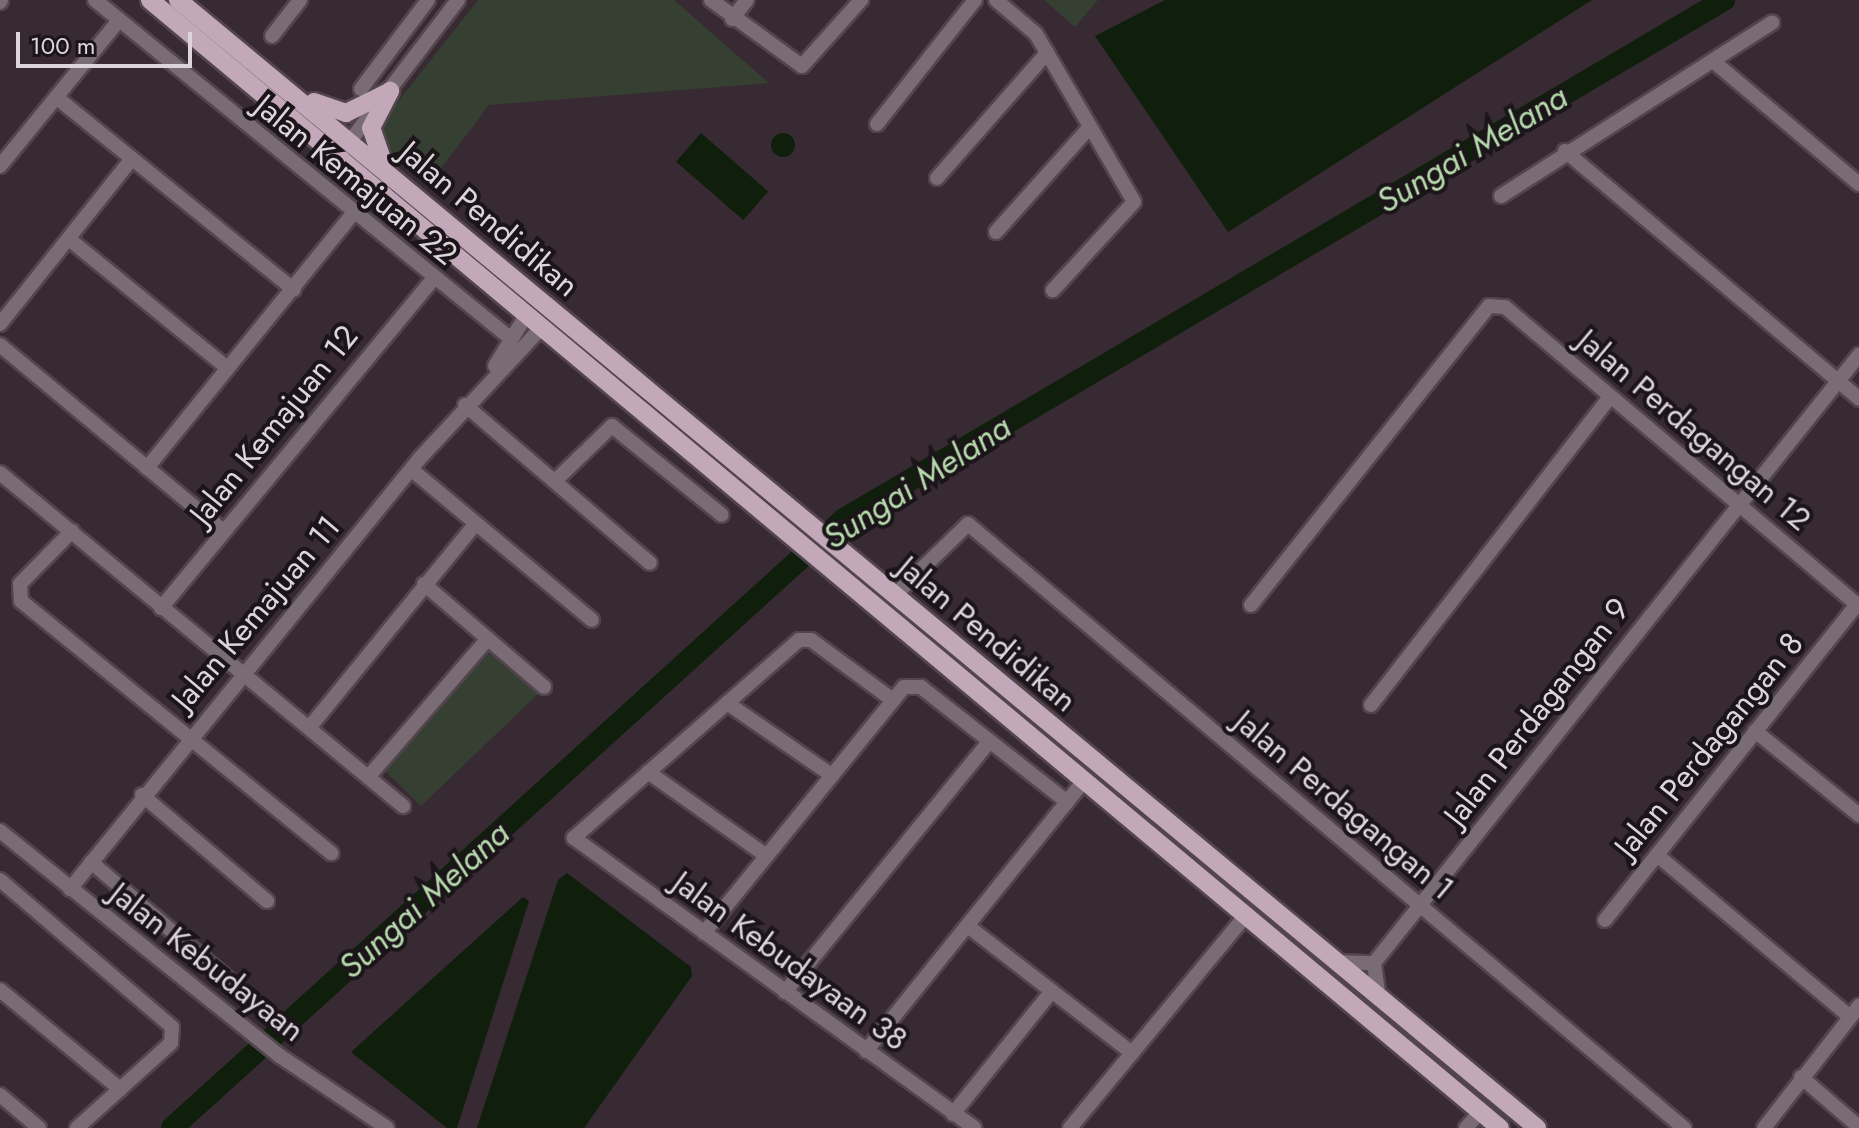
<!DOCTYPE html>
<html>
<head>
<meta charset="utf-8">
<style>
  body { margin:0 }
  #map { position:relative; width:1859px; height:1128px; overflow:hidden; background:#382a33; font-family:Jost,sans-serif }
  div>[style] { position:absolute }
  .green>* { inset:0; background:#353f32 }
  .water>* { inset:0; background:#0f1f0b; transform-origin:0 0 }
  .round { border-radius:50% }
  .river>* { height:22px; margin:-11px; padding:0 11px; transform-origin:11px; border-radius:11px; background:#0f1f0b }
  .roads { filter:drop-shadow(2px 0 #53454e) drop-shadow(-2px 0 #53454e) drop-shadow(0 2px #53454e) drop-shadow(0 -2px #53454e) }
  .minor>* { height:14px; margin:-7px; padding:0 7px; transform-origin:7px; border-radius:7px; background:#796c74 }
  .major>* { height:18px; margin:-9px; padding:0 9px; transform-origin:9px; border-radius:9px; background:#c2a8b8 }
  span { translate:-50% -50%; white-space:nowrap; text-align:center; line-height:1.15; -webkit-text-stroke:8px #1b1519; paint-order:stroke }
  .street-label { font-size:32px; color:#ded5da }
  .water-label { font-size:34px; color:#b6d9ac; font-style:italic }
  .scale { position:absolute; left:16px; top:32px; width:176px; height:36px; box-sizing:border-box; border:4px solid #ded5da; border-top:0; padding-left:10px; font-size:24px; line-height:28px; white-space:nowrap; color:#ded5da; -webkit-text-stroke:6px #1b1519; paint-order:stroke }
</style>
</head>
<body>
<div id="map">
  <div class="green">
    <div style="clip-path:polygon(478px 0,674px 0,769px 83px,489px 105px,430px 183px,371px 136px)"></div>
    <div style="clip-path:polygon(1044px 0,1098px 0,1075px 27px)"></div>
    <div style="clip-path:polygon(486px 651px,541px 691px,421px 806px,384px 770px)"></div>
  </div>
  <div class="water">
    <div style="clip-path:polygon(1165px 0,1592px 0,1228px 232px,1095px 36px)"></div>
    <div style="left:701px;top:133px;width:89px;height:38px;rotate:41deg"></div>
    <div class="round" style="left:771px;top:133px;width:24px;height:24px"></div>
    <div style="clip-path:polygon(567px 873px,691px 967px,692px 976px,584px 1128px,477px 1128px,558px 880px)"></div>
    <div style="clip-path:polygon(523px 897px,529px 901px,457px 1128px,447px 1128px,351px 1052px)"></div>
  </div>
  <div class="river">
    <div style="left:172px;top:1128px;width:907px;rotate:-42.18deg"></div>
    <div style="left:844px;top:519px;width:1022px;rotate:-30.53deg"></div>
  </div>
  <div class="roads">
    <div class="minor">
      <div style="left:95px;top:0;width:535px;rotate:39.16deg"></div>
      <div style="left:711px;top:0;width:112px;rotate:36deg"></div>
      <div style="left:802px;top:66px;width:89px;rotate:-48.2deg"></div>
      <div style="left:996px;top:0;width:52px;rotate:40.4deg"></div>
      <div style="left:1036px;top:34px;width:194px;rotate:59.7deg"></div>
      <div style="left:1134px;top:202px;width:120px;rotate:132.6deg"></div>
      <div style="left:0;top:2px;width:2px;rotate:-63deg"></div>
      <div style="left:732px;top:19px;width:24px;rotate:-52deg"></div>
      <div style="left:272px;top:36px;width:46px;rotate:-52.1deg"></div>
      <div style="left:1713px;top:61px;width:191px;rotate:40.1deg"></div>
      <div style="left:361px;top:89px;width:111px;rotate:-53deg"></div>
      <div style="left:56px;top:97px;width:306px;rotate:39deg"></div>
      <div style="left:877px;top:124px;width:158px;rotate:-51.7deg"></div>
      <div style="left:344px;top:149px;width:188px;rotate:-52.6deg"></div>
      <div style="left:1565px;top:151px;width:385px;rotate:40.1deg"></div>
      <div style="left:0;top:166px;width:188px;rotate:-50.8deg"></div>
      <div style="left:937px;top:178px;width:167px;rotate:-48.7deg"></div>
      <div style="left:1501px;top:196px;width:322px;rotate:-32.6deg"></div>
      <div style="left:996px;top:232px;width:141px;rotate:-48.2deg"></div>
      <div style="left:69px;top:239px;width:204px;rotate:39.2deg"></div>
      <div style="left:0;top:324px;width:210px;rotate:-51.4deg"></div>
      <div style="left:0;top:345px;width:290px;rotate:39.8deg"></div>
      <div style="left:495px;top:366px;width:61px;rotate:-58.4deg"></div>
      <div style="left:465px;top:405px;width:243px;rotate:40.5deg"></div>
      <div style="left:147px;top:468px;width:327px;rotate:-51deg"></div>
      <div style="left:412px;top:470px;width:234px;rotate:39.8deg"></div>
      <div style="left:0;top:473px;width:523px;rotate:39.57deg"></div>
      <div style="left:556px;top:480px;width:78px;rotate:-44deg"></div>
      <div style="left:612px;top:426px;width:141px;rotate:39deg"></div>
      <div style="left:72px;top:531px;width:74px;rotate:134.5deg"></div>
      <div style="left:20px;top:584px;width:17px;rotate:87deg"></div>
      <div style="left:21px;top:601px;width:400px;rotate:39.1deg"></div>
      <div style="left:424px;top:584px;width:158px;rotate:40.6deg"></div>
      <div style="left:894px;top:596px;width:103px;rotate:-44.2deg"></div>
      <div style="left:968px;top:524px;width:937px;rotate:40.15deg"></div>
      <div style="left:1251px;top:605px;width:382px;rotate:-51.5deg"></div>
      <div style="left:1489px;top:306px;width:16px;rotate:4deg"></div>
      <div style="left:1505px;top:307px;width:463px;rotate:40.2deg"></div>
      <div style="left:161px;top:608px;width:427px;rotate:-50.4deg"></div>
      <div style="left:890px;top:698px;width:98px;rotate:-143.7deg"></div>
      <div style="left:811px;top:640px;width:12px;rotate:180deg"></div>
      <div style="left:799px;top:640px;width:300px;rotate:138.7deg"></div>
      <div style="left:574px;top:838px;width:494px;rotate:35.9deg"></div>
      <div style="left:727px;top:703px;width:125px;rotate:34.6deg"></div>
      <div style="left:1371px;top:705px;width:390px;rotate:-52.2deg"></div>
      <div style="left:309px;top:728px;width:264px;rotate:-50.8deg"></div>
      <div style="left:1755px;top:731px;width:134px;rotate:38.9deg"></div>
      <div style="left:648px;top:772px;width:142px;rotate:35.3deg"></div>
      <div style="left:369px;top:776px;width:180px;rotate:-49.1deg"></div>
      <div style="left:142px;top:795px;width:164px;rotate:40.3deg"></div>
      <div style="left:0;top:831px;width:359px;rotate:38.8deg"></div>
      <div style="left:280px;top:1056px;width:129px;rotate:33.9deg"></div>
      <div style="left:1657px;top:855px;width:252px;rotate:40deg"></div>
      <div style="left:91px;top:862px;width:182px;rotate:40.5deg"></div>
      <div style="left:0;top:880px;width:226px;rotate:40.5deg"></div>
      <div style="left:172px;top:1027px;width:16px;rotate:94deg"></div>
      <div style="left:171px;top:1043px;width:127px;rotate:137.9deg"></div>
      <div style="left:70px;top:889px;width:555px;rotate:-50.92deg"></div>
      <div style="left:420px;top:458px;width:179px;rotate:-47deg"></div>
      <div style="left:1605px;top:920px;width:404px;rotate:-51.4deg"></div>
      <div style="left:969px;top:927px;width:206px;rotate:37.7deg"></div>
      <div style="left:704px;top:933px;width:317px;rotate:-50.9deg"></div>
      <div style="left:904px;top:687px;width:17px"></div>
      <div style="left:921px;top:687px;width:186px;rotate:38.2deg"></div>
      <div style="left:1337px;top:962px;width:37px;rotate:2deg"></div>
      <div style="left:0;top:990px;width:156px;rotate:39.5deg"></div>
      <div style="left:785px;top:992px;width:321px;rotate:-50.8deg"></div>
      <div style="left:1379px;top:999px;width:36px;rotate:-98deg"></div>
      <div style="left:1374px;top:963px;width:778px;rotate:-51.42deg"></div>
      <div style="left:866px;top:1051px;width:348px;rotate:-51.1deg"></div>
      <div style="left:1801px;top:1077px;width:77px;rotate:40.8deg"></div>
      <div style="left:0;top:1095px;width:51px;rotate:40.2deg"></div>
      <div style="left:953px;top:1114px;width:158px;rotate:-51.2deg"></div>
      <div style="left:1070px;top:1128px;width:278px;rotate:-50.4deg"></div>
      <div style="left:1466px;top:1128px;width:21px;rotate:-49deg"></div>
      <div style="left:1764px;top:1128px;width:155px;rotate:-52.1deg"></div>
    </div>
    <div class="major">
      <div style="left:150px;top:0;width:1759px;rotate:39.88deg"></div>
      <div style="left:178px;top:0;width:1766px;rotate:39.69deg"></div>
      <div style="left:314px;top:102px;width:34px;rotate:19deg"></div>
      <div style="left:346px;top:113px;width:48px;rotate:-26deg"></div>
      <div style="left:383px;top:162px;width:36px;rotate:-109deg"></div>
      <div style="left:371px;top:128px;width:42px;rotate:-62.8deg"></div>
    </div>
  </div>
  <div class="street-label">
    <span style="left:356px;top:180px;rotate:39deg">Jalan Kemajuan 22</span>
    <span style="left:489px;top:219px;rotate:40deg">Jalan Pendidikan</span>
    <span style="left:274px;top:425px;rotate:-51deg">Jalan Kemajuan 12</span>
    <span style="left:1694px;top:430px;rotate:40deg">Jalan Perdagangan 12</span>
    <span style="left:256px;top:613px;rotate:-50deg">Jalan Kemajuan 11</span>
    <span style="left:987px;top:634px;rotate:40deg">Jalan Pendidikan</span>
    <span style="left:1537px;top:712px;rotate:-52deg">Jalan Perdagangan 9</span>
    <span style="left:1709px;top:745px;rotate:-51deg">Jalan Perdagangan 8</span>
    <span style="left:1344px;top:805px;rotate:40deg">Jalan Perdagangan 1</span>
    <span style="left:790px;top:961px;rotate:36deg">Jalan Kebudayaan 38</span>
    <span style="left:207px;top:962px;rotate:38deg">Jalan Kebudayaan</span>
  </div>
  <div class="water-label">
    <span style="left:1472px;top:149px;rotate:-31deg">Sungai Melana</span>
    <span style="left:917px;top:482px;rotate:-33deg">Sungai Melana</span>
    <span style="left:424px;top:900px;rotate:-42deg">Sungai Melana</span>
  </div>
  <div class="scale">100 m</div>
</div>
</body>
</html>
